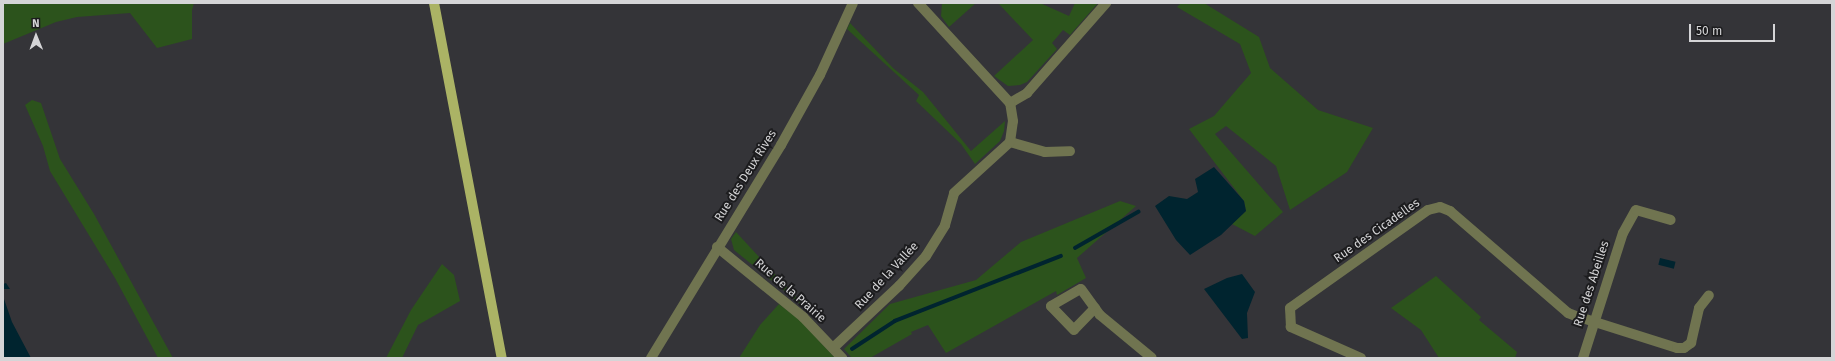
<!DOCTYPE html>
<html>
<head>
<meta charset="utf-8">
<style>
  body { margin:0 }
  #map { position:relative; width:1835px; height:361px; overflow:hidden; background:#343438; font-family:"Fira Sans",sans-serif }
  div>[style] { position:absolute }
  .green>* { inset:0; background:#2c531c }
  .water>* { inset:0; background:#00242f; transform-origin:0 0 }
  .stream>* { height:3.5px; margin:-1.75px; padding:0 1.75px; transform-origin:1.75px; border-radius:1.75px; background:#00242f }
  .minor>* { height:10px; margin:-5px; padding:0 5px; transform-origin:5px; border-radius:5px; background:#707450 }
  .major>* { height:10px; margin:-5px; padding:0 5px; transform-origin:5px; border-radius:5px; background:#abb365 }
  span { translate:-50% -50%; white-space:nowrap; text-align:center; line-height:1.15; -webkit-text-stroke:4px #1c1c1e; paint-order:stroke }
  .street-label { font-size:12px; color:#d5d5d7 }
  .frame { position:absolute; inset:0; border:4px solid #d5d5d7; pointer-events:none }
  .north { position:absolute; left:16px; top:16px; width:40px; height:40px; -webkit-text-stroke:3px #1c1c1e; paint-order:stroke; rotate:359deg; font-size:11px; font-weight:700; line-height:16px; text-align:center; color:#d5d5d7 }
  .north::after { content:''; display:block; margin:auto; width:14px; height:18px; background:#d5d5d7; clip-path:polygon(50% 0,100% 100%,50% 72%,0 100%) }
  .scale { position:absolute; left:1689px; top:24px; width:86px; height:18px; box-sizing:border-box; border:2px solid #d5d5d7; border-top:0; padding-left:5px; font-size:12px; line-height:14px; white-space:nowrap; color:#d5d5d7; -webkit-text-stroke:3px #1c1c1e; paint-order:stroke }
</style>
</head>
<body>
<div id="map">
  <div class="green">
    <div style="clip-path:polygon(3px 3px,194px 3px,192px 10px,192px 39px,157px 48px,130px 13px,77px 17px,56px 22px,3px 44px)"></div>
    <div style="clip-path:polygon(942px 3px,976px 3px,949px 27px,941px 16px)"></div>
    <div style="clip-path:polygon(998px 3px,1040px 3px,1069px 16px,1075px 3px,1098px 3px,1070px 35px,1063px 30px,1052px 43px,1057px 49px,1027px 82px,1020px 85px,1008px 86px,994px 76px,1033px 40px)"></div>
    <div style="clip-path:polygon(1181px 3px,1204px 3px,1259px 37px,1270px 68px,1318px 110px,1373px 128px,1347px 172px,1290px 210px,1276px 166px,1226px 126px,1215px 134px,1283px 212px,1255px 236px,1232px 224px,1246px 211px,1244px 201px,1189px 129px,1214px 116px,1251px 73px,1240px 44px,1177px 7px)"></div>
    <div style="clip-path:polygon(850px 23px,893px 68px,923px 92px,971px 151px,1005px 121px,1004px 131px,1000px 141px,975px 164px,961px 144px,916px 101px,919px 95px,847px 29px)"></div>
    <div style="clip-path:polygon(32px 100px,41px 103px,60px 159px,94px 214px,173px 358px,158px 358px,115px 278px,50px 171px,43px 146px,25px 105px)"></div>
    <div style="clip-path:polygon(1120px 201px,1136px 206px,1077px 258px,1086px 278px,1057px 295px,1056px 291px,946px 353px,928px 325px,911px 332px,912px 334px,870px 358px,852px 358px,844px 349px,890px 304px,976px 280px,1021px 242px)"></div>
    <div style="clip-path:polygon(736px 232px,808px 310px,734px 250px,731px 239px)"></div>
    <div style="clip-path:polygon(442px 264px,454px 275px,460px 301px,418px 325px,402px 358px,386px 358px,411px 310px)"></div>
    <div style="clip-path:polygon(1436px 276px,1481px 317px,1479px 320px,1517px 352px,1515px 358px,1439px 358px,1421px 330px,1391px 308px)"></div>
    <div style="clip-path:polygon(779px 304px,800px 320px,835px 358px,739px 358px,760px 325px)"></div>
  </div>
  <div class="water">
    <div style="clip-path:polygon(1214px 167px,1244px 201px,1246px 211px,1221px 235px,1190px 255px,1176px 240px,1155px 206px,1169px 196px,1187px 199px,1198px 192px,1195px 179px)"></div>
    <div style="left:1660px;top:258px;width:16px;height:7px;rotate:14deg"></div>
    <div style="clip-path:polygon(1242px 274px,1255px 292px,1247px 313px,1248px 338px,1242px 339px,1204px 289px,1227px 278px)"></div>
    <div style="clip-path:polygon(6px 283px,10px 289px,4px 289px,4px 299px,12px 322px,31px 358px,3px 358px,3px 284px)"></div>
  </div>
  <div class="stream">
    <div style="left:1075px;top:248px;width:73px;rotate:-29.7deg"></div>
    <div style="left:852px;top:349px;width:51px;rotate:-33.1deg"></div>
    <div style="left:895px;top:321px;width:178px;rotate:-21.4deg"></div>
  </div>
  <div class="minor">
    <div style="left:1010px;top:103px;width:20px;rotate:-30deg"></div>
    <div style="left:1027px;top:93px;width:120px;rotate:-48.7deg"></div>
    <div style="left:1010px;top:142px;width:36px;rotate:16deg"></div>
    <div style="left:1045px;top:152px;width:25px;rotate:-2deg"></div>
    <div style="left:717px;top:247px;width:111px;rotate:39.1deg"></div>
    <div style="left:803px;top:317px;width:57px;rotate:46.4deg"></div>
    <div style="left:1095px;top:308px;width:30px;rotate:134deg"></div>
    <div style="left:1074px;top:330px;width:33px;rotate:-134deg"></div>
    <div style="left:1051px;top:306px;width:34px;rotate:-30deg"></div>
    <div style="left:1081px;top:289px;width:32px;rotate:54deg"></div>
    <div style="left:1100px;top:315px;width:67px;rotate:39.6deg"></div>
    <div style="left:833px;top:348px;width:91px;rotate:-43.2deg"></div>
    <div style="left:899px;top:286px;width:40px;rotate:-48deg"></div>
    <div style="left:926px;top:256px;width:36px;rotate:-58deg"></div>
    <div style="left:945px;top:225px;width:33px;rotate:-74deg"></div>
    <div style="left:954px;top:193px;width:76px;rotate:-42.3deg"></div>
    <div style="left:1010px;top:142px;width:21px;rotate:-82deg"></div>
    <div style="left:1013px;top:121px;width:18px;rotate:-99deg"></div>
    <div style="left:1010px;top:103px;width:136px;rotate:-132.6deg"></div>
    <div style="left:651px;top:358px;width:250px;rotate:-58.6deg"></div>
    <div style="left:781px;top:145px;width:80px;rotate:-60.9deg"></div>
    <div style="left:820px;top:75px;width:79px;rotate:-65.4deg"></div>
    <div style="left:1361px;top:358px;width:77px;rotate:-156.1deg"></div>
    <div style="left:1291px;top:327px;width:19px;rotate:-93deg"></div>
    <div style="left:1290px;top:308px;width:169px;rotate:-35.4deg"></div>
    <div style="left:1428px;top:210px;width:12px;rotate:-14deg"></div>
    <div style="left:1440px;top:207px;width:11px;rotate:22deg"></div>
    <div style="left:1450px;top:211px;width:156px;rotate:40.8deg"></div>
    <div style="left:1568px;top:313px;width:9px;rotate:21deg"></div>
    <div style="left:1576px;top:316px;width:106px;rotate:17.6deg"></div>
    <div style="left:1677px;top:348px;width:7px"></div>
    <div style="left:1684px;top:348px;width:9px;rotate:-36deg"></div>
    <div style="left:1691px;top:343px;width:36px;rotate:-77deg"></div>
    <div style="left:1699px;top:308px;width:16px;rotate:-52deg"></div>
    <div style="left:1583px;top:358px;width:131px;rotate:-72.3deg"></div>
    <div style="left:1623px;top:233px;width:26px;rotate:-61deg"></div>
    <div style="left:1636px;top:210px;width:36px;rotate:16deg"></div>
  </div>
  <div class="major">
    <div style="left:434px;top:3px;width:361px;rotate:79.2deg"></div>
  </div>
  <div class="street-label">
    <span style="left:746px;top:176px;rotate:-58deg">Rue des Deux Rives</span>
    <span style="left:1377px;top:231px;rotate:-35deg">Rue des Cicadelles</span>
    <span style="left:887px;top:276px;rotate:-47deg">Rue de la Vallée</span>
    <span style="left:1592px;top:284px;rotate:-72deg">Rue des Abeilles</span>
    <span style="left:790px;top:291px;rotate:41deg">Rue de la Prairie</span>
  </div>
  <div class="frame"></div>
  <div class="north">N</div>
  <div class="scale">50 m</div>
</div>
</body>
</html>
